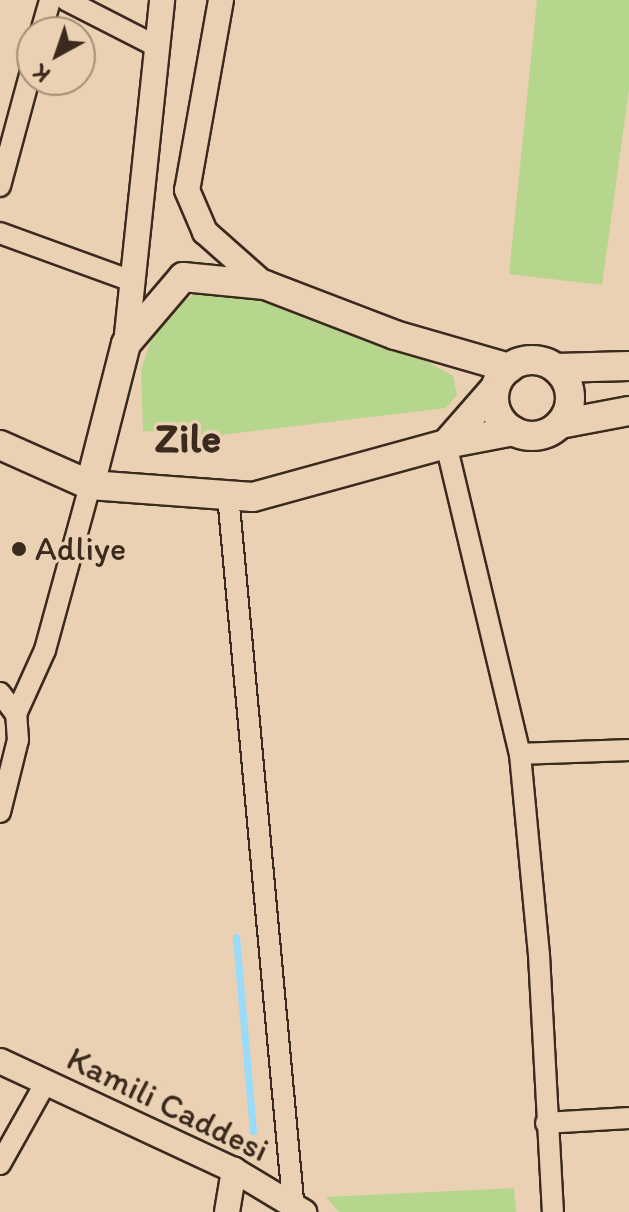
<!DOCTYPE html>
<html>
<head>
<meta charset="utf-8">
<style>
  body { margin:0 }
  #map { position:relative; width:629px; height:1212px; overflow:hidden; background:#ebd1b3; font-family:Itim,sans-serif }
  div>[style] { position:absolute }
  .green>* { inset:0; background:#b6d58d }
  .stream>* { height:7px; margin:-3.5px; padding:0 3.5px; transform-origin:3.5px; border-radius:3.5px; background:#98dbfa }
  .roads { filter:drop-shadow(2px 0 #3b2a1e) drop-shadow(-2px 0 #3b2a1e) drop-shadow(0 2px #3b2a1e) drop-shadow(0 -2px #3b2a1e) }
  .minor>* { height:20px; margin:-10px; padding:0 10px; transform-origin:10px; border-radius:10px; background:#ebd1b3 }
  .tertiary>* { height:24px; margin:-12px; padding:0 12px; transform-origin:12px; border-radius:12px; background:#ebd1b3 }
  .secondary>* { height:28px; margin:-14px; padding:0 14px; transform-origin:14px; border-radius:14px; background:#ebd1b3 }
  .secondary>.ring { margin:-14px; padding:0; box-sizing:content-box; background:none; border:28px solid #ebd1b3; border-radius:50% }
  .dots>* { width:22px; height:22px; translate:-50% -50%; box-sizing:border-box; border:4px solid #ebd1b3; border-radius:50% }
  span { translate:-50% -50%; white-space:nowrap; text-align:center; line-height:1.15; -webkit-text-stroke:7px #ebd1b3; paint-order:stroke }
  .poi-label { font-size:34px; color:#3b2a1e }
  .left { translate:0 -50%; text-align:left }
  .street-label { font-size:34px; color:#3b2a1e }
  .district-label { font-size:42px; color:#3b2a1e; font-weight:700 }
  .north { position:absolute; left:16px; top:16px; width:80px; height:80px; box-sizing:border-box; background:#ebd1b3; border:2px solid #a58e77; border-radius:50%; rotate:220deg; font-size:22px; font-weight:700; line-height:32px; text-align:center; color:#3b2a1e }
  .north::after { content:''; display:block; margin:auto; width:28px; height:36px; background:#3b2a1e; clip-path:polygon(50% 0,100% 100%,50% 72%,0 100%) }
</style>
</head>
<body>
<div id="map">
  <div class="green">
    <div style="clip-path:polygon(537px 0,629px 0,629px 89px,602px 285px,509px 274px)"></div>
    <div style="clip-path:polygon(197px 292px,249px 294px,406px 350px,453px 376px,457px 395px,446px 408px,213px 436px,143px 431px,141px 370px,158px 319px)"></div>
    <div style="clip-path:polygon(514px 1188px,516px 1212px,339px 1212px,326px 1197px)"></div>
  </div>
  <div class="stream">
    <div style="left:236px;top:937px;width:195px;rotate:85deg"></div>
  </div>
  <div class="roads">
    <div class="minor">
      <div style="left:66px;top:0;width:99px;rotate:27.1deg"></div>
      <div style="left:41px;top:32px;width:33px;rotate:-74deg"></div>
      <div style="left:0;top:186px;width:123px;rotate:-74.9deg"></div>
      <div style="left:0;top:233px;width:140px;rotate:20deg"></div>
      <div style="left:446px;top:444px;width:319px;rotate:76.6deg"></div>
      <div style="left:520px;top:754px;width:202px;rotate:84.6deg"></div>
      <div style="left:539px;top:955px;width:257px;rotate:86.9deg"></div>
      <div style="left:228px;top:495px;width:720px;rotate:84.74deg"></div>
      <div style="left:0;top:693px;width:26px;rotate:53deg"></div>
      <div style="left:520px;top:754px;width:109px;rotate:-2.1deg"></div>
      <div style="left:0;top:812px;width:74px;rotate:-76deg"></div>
      <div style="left:18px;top:740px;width:26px;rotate:-94deg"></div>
      <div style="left:16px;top:714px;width:70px;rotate:-65.6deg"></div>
      <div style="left:45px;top:650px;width:171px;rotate:-74.7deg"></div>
      <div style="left:546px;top:1123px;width:83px;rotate:-3.4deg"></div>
      <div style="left:0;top:1164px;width:94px;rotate:-60.7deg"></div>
    </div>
    <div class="tertiary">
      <div style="left:221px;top:0;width:193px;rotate:100.1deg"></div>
      <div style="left:187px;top:190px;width:46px;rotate:66.8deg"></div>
      <div style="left:205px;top:232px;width:80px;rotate:41.5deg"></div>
      <div style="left:126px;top:344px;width:346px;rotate:-84deg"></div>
      <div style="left:0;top:1061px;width:258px;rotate:25deg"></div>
      <div style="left:234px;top:1170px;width:82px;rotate:31deg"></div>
      <div style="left:227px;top:1212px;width:43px;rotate:-80.5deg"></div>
    </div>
    <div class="secondary">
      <div class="ring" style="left:494px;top:360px;width:48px;height:48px"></div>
      <div style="left:556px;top:368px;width:73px;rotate:-1.6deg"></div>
      <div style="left:495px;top:388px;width:74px;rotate:131.2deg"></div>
      <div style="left:446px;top:444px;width:69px;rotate:-10.8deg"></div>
      <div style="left:560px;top:424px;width:70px;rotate:-10.7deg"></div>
      <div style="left:0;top:445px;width:98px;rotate:24deg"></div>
      <div style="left:90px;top:485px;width:163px;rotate:4.2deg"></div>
      <div style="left:253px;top:497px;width:200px;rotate:-15.4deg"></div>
      <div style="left:90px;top:485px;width:146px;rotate:-75.7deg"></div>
      <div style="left:126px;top:344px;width:88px;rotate:-49.6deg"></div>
      <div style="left:183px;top:277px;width:82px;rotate:5.6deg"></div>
      <div style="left:265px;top:285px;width:139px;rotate:21deg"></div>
      <div style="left:395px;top:335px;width:119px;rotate:16.1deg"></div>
    </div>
  </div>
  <div class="dots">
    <div style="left:19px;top:549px;background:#3b2a1e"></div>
  </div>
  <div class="poi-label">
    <span class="left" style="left:35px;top:549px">Adliye</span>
  </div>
  <div class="street-label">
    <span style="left:168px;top:1104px;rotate:26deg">Kamili Caddesi</span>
  </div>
  <div class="district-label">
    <span style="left:188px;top:438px">Zile</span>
  </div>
  <div class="north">K</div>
</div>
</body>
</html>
